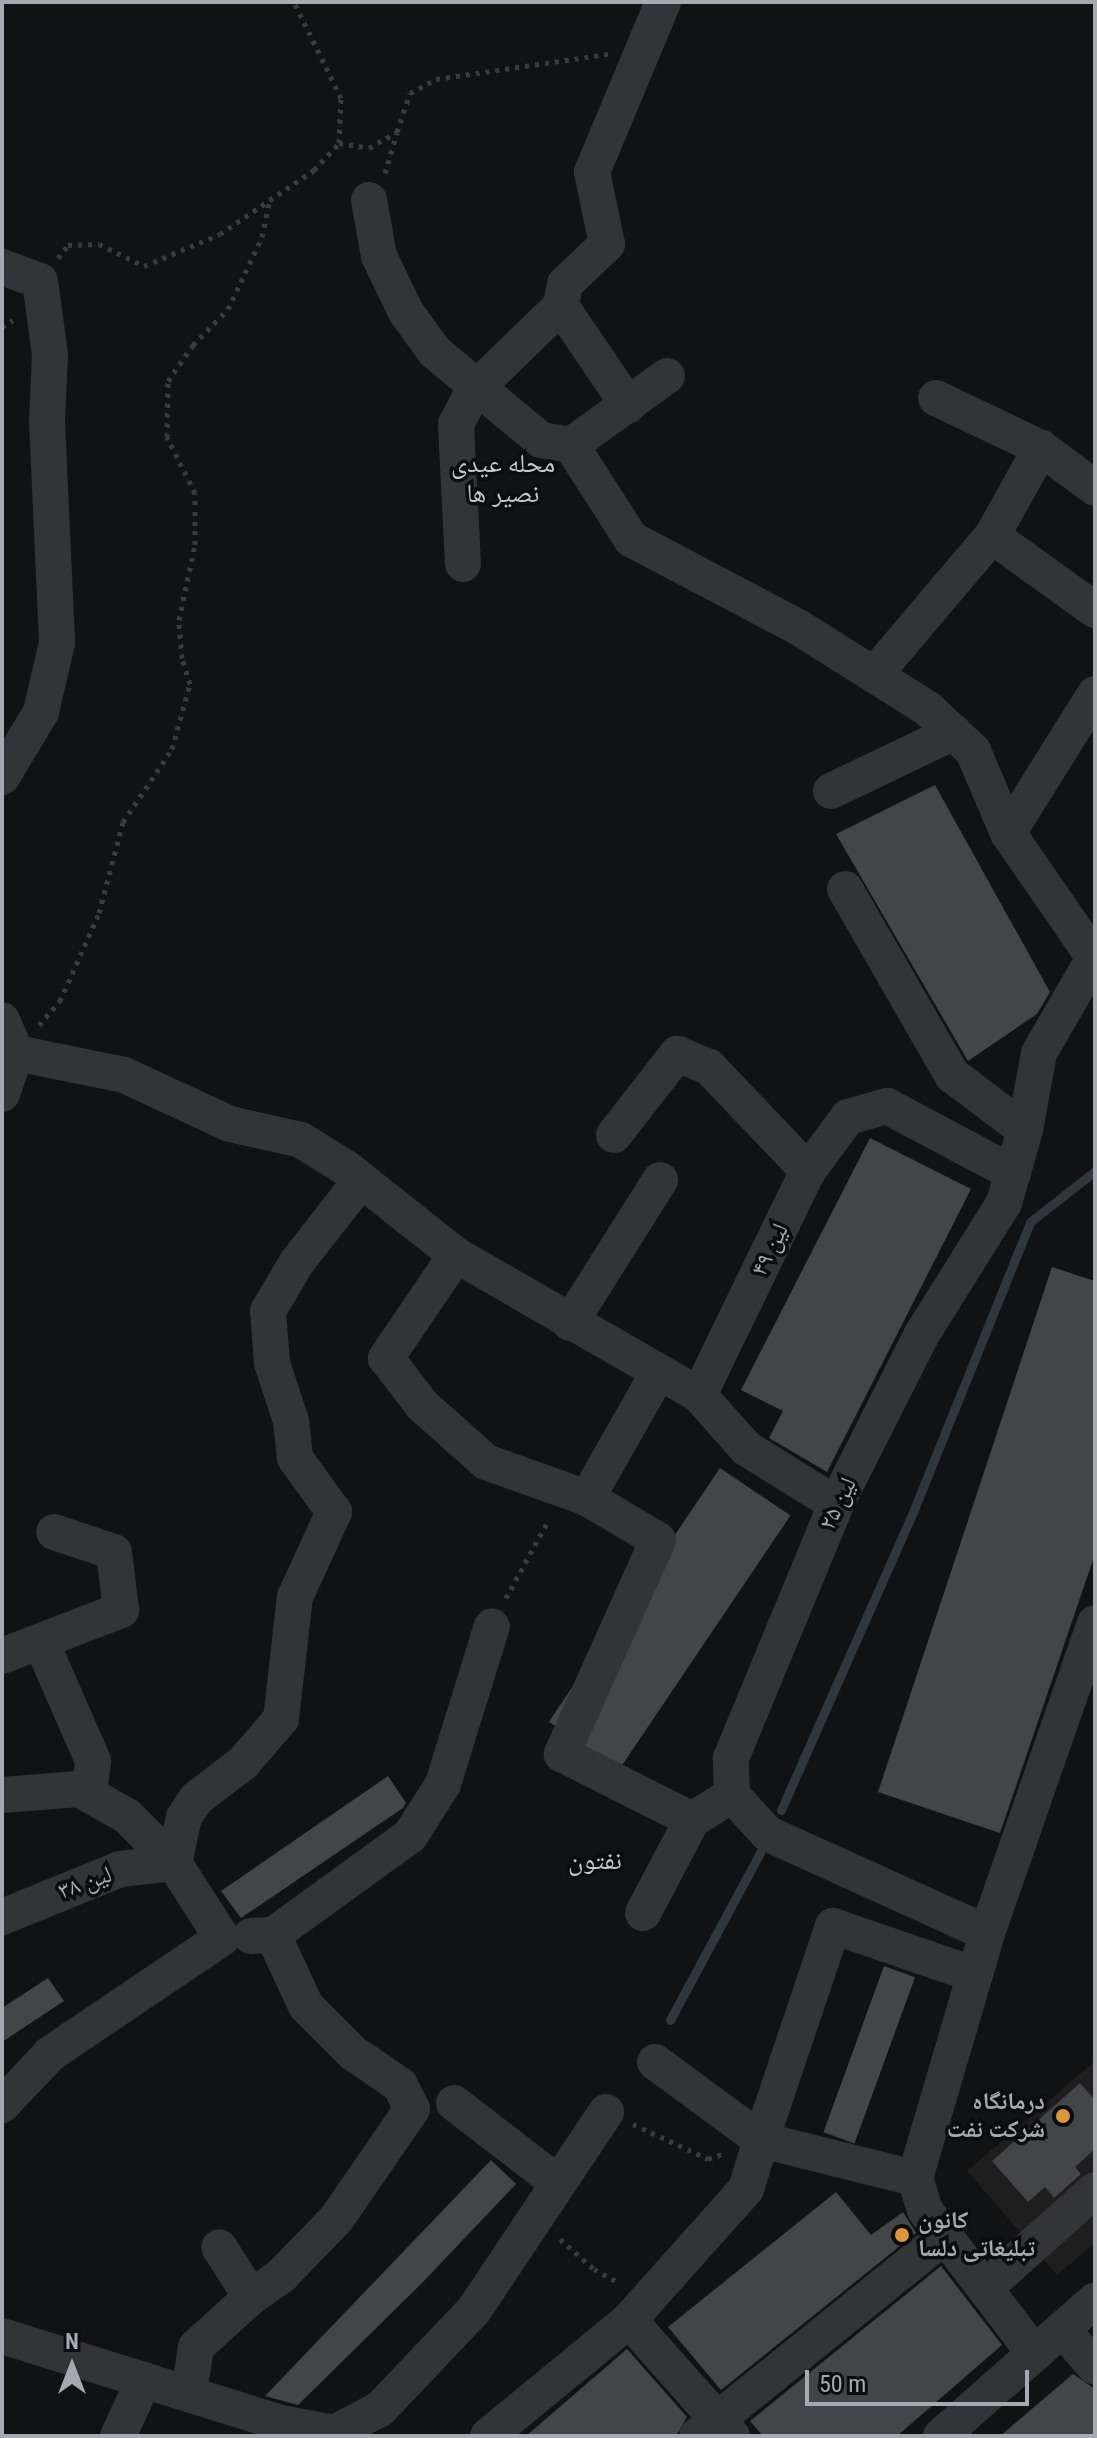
<!DOCTYPE html>
<html>
<head>
<meta charset="utf-8">
<style>
  body { margin:0 }
  #map { position:relative; width:1097px; height:2438px; overflow:hidden; background:#111213; font-family:"Roboto Condensed","Noto Naskh Arabic",sans-serif }
  div>[style] { position:absolute }
  .built>* { inset:0; background:#1e1e1f }
  .stream>* { height:9px; margin:-4.5px; padding:0 4.5px; transform-origin:4.5px; border-radius:4.5px; background:#2f373c }
  .building>* { inset:0; background:#444548; transform-origin:0 0 }
  .path>* { height:5px; margin-top:-2.5px; transform-origin:0; background:repeating-linear-gradient(90deg,#393b3e 0 4px,transparent 0 10px) }
  .minor>* { height:36px; margin:-18px; padding:0 18px; transform-origin:18px; border-radius:18px; background:#333437 }
  .dots>* { width:22px; height:22px; translate:-50% -50%; box-sizing:border-box; border:4px solid #0c0d0e; border-radius:50% }
  span { translate:-50% -50%; white-space:nowrap; text-align:center; line-height:1.15; -webkit-text-stroke:7px #0c0d0e; paint-order:stroke }
  .street-label { font-size:24px; color:#a5aab2 }
  .poi-label { font-size:24px; color:#a5aab2; font-weight:700 }
  .right { translate:-100% -50%; text-align:right }
  .left { translate:0 -50%; text-align:left }
  .neighbourhood-label { font-size:26px; color:#c5c8ce }
  .frame { position:absolute; inset:0; border:4px solid #a5aab2; pointer-events:none }
  .north { position:absolute; left:32px; top:2326px; width:80px; height:80px; -webkit-text-stroke:6px #0c0d0e; paint-order:stroke; rotate:0deg; font-size:22px; font-weight:700; line-height:32px; text-align:center; color:#a5aab2 }
  .north::after { content:''; display:block; margin:auto; width:28px; height:36px; background:#a5aab2; clip-path:polygon(50% 0,100% 100%,50% 72%,0 100%) }
  .scale { position:absolute; left:805px; top:2370px; width:224px; height:36px; box-sizing:border-box; border:4px solid #a5aab2; border-top:0; padding-left:10px; font-size:24px; line-height:28px; white-space:nowrap; color:#a5aab2; -webkit-text-stroke:6px #0c0d0e; paint-order:stroke }
</style>
</head>
<body>
<div id="map">
  <div class="built">
    <div style="clip-path:polygon(1095px 2061px,1095px 2243px,1057px 2275px,967px 2171px)"></div>
  </div>
  <div class="stream">
    <div style="left:781px;top:1810px;width:331px;rotate:-66.1deg"></div>
    <div style="left:915px;top:1507px;width:307px;rotate:-68deg"></div>
    <div style="left:1030px;top:1222px;width:83px;rotate:-38.1deg"></div>
    <div style="left:670px;top:2020px;width:202px;rotate:-61.7deg"></div>
  </div>
  <div class="building">
    <div style="clip-path:polygon(935px 785px,1050px 992px,1037px 1014px,968px 1061px,836px 834px)"></div>
    <div style="clip-path:polygon(870px 1138px,971px 1189px,827px 1472px,769px 1438px,783px 1411px,741px 1390px)"></div>
    <div style="clip-path:polygon(1052px 1267px,1095px 1281px,1095px 1554px,1000px 1833px,878px 1792px)"></div>
    <div style="left:720px;top:1468px;width:85px;height:306px;rotate:34deg"></div>
    <div style="clip-path:polygon(388px 1776px,406px 1803px,403px 1808px,241px 1918px,221px 1891px)"></div>
    <div style="left:884px;top:1966px;width:33px;height:177px;rotate:20deg"></div>
    <div style="clip-path:polygon(48px 1978px,64px 2001px,2px 2042px,2px 2008px)"></div>
    <div style="clip-path:polygon(1080px 2083px,1095px 2100px,1095px 2149px,1075px 2167px,1081px 2174px,1054px 2198px,1045px 2187px,1028px 2202px,992px 2161px)"></div>
    <div style="clip-path:polygon(491px 2160px,516px 2184px,423px 2282px,298px 2405px,265px 2396px)"></div>
    <div style="clip-path:polygon(836px 2192px,871px 2235px,903px 2212px,916px 2233px,721px 2390px,668px 2327px)"></div>
    <div style="clip-path:polygon(941px 2266px,1002px 2345px,897px 2436px,763px 2436px,750px 2421px)"></div>
    <div style="clip-path:polygon(627px 2349px,687px 2417px,676px 2436px,526px 2436px)"></div>
    <div style="clip-path:polygon(1073px 2374px,1095px 2389px,1095px 2436px,1000px 2436px)"></div>
  </div>
  <div class="path">
    <div style="left:339px;top:143px;width:30px;rotate:9deg"></div>
    <div style="left:369px;top:148px;width:32px;rotate:-30deg"></div>
    <div style="left:397px;top:132px;width:41px;rotate:-71.6deg"></div>
    <div style="left:410px;top:93px;width:30px;rotate:-28deg"></div>
    <div style="left:436px;top:79px;width:174px;rotate:-8.3deg"></div>
    <div style="left:385px;top:173px;width:42px;rotate:-73.3deg"></div>
    <div style="left:58px;top:258px;width:16px;rotate:-52deg"></div>
    <div style="left:68px;top:245px;width:31px;rotate:-2deg"></div>
    <div style="left:99px;top:244px;width:50px;rotate:26.1deg"></div>
    <div style="left:144px;top:266px;width:82px;rotate:-22.8deg"></div>
    <div style="left:220px;top:234px;width:114px;rotate:-34.2deg"></div>
    <div style="left:314px;top:170px;width:37px;rotate:-47deg"></div>
    <div style="left:339px;top:143px;width:45px;rotate:-87.5deg"></div>
    <div style="left:341px;top:98px;width:107px;rotate:-116.1deg"></div>
    <div style="left:2px;top:327px;width:13px;rotate:-32deg"></div>
    <div style="left:39px;top:1025px;width:32px;rotate:-49deg"></div>
    <div style="left:60px;top:1001px;width:96px;rotate:-66.1deg"></div>
    <div style="left:99px;top:913px;width:94px;rotate:-75.2deg"></div>
    <div style="left:123px;top:822px;width:88px;rotate:-56.1deg"></div>
    <div style="left:172px;top:749px;width:67px;rotate:-74.5deg"></div>
    <div style="left:190px;top:684px;width:27px;rotate:-107deg"></div>
    <div style="left:182px;top:658px;width:38px;rotate:-95deg"></div>
    <div style="left:179px;top:620px;width:77px;rotate:-78deg"></div>
    <div style="left:195px;top:545px;width:52px;rotate:-90deg"></div>
    <div style="left:195px;top:493px;width:63px;rotate:-116.6deg"></div>
    <div style="left:167px;top:437px;width:56px;rotate:-89deg"></div>
    <div style="left:168px;top:381px;width:44px;rotate:-55.2deg"></div>
    <div style="left:193px;top:345px;width:50px;rotate:-45.8deg"></div>
    <div style="left:228px;top:309px;width:80px;rotate:-64.7deg"></div>
    <div style="left:262px;top:237px;width:40px;rotate:-78deg"></div>
    <div style="left:506px;top:1598px;width:90px;rotate:-61.4deg"></div>
    <div style="left:633px;top:2124px;width:83px;rotate:25deg"></div>
    <div style="left:708px;top:2159px;width:15px;rotate:-20deg"></div>
    <div style="left:560px;top:2239px;width:45px;rotate:41.4deg"></div>
    <div style="left:594px;top:2269px;width:29px;rotate:29deg"></div>
  </div>
  <div class="minor">
    <div style="left:369px;top:200px;width:57px;rotate:79.9deg"></div>
    <div style="left:379px;top:256px;width:62px;rotate:64.3deg"></div>
    <div style="left:406px;top:312px;width:49px;rotate:54.1deg"></div>
    <div style="left:435px;top:352px;width:138px;rotate:39.7deg"></div>
    <div style="left:541px;top:440px;width:30px;rotate:9deg"></div>
    <div style="left:2px;top:267px;width:40px;rotate:20.2deg"></div>
    <div style="left:40px;top:281px;width:75px;rotate:82.3deg"></div>
    <div style="left:50px;top:355px;width:66px;rotate:92.6deg"></div>
    <div style="left:47px;top:421px;width:222px;rotate:87.4deg"></div>
    <div style="left:57px;top:643px;width:71px;rotate:103.1deg"></div>
    <div style="left:41px;top:712px;width:76px;rotate:121deg"></div>
    <div style="left:561px;top:306px;width:22px;rotate:-80deg"></div>
    <div style="left:565px;top:284px;width:58px;rotate:-43.6deg"></div>
    <div style="left:607px;top:244px;width:74px;rotate:-101.8deg"></div>
    <div style="left:592px;top:172px;width:184px;rotate:-67.3deg"></div>
    <div style="left:667px;top:376px;width:118px;rotate:144.3deg"></div>
    <div style="left:571px;top:445px;width:112px;rotate:57.4deg"></div>
    <div style="left:631px;top:539px;width:189px;rotate:27.8deg"></div>
    <div style="left:798px;top:627px;width:154px;rotate:32.2deg"></div>
    <div style="left:928px;top:709px;width:62px;rotate:43deg"></div>
    <div style="left:973px;top:751px;width:89px;rotate:66.9deg"></div>
    <div style="left:1008px;top:833px;width:153px;rotate:55.4deg"></div>
    <div style="left:936px;top:398px;width:116px;rotate:25.5deg"></div>
    <div style="left:1041px;top:448px;width:67px;rotate:36.5deg"></div>
    <div style="left:992px;top:536px;width:127px;rotate:35.7deg"></div>
    <div style="left:463px;top:564px;width:140px;rotate:-92.9deg"></div>
    <div style="left:456px;top:424px;width:40px;rotate:-62deg"></div>
    <div style="left:475px;top:389px;width:120px;rotate:-44deg"></div>
    <div style="left:561px;top:306px;width:120px;rotate:55.9deg"></div>
    <div style="left:874px;top:675px;width:182px;rotate:-49.7deg"></div>
    <div style="left:992px;top:536px;width:101px;rotate:-60.9deg"></div>
    <div style="left:831px;top:791px;width:136px;rotate:-25.6deg"></div>
    <div style="left:1008px;top:833px;width:164px;rotate:-58deg"></div>
    <div style="left:845px;top:889px;width:215px;rotate:60.1deg"></div>
    <div style="left:952px;top:1075px;width:91px;rotate:37deg"></div>
    <div style="left:2px;top:1020px;width:36px;rotate:67deg"></div>
    <div style="left:16px;top:1053px;width:110px;rotate:11.5deg"></div>
    <div style="left:124px;top:1075px;width:117px;rotate:24.8deg"></div>
    <div style="left:230px;top:1124px;width:73px;rotate:12.7deg"></div>
    <div style="left:301px;top:1140px;width:53px;rotate:31.9deg"></div>
    <div style="left:346px;top:1168px;width:140px;rotate:38.3deg"></div>
    <div style="left:456px;top:1255px;width:280px;rotate:29.9deg"></div>
    <div style="left:2px;top:1094px;width:43px;rotate:-71.1deg"></div>
    <div style="left:614px;top:1135px;width:103px;rotate:-52.1deg"></div>
    <div style="left:677px;top:1054px;width:35px;rotate:22deg"></div>
    <div style="left:709px;top:1067px;width:144px;rotate:46.4deg"></div>
    <div style="left:456px;top:1255px;width:125px;rotate:124.2deg"></div>
    <div style="left:386px;top:1358px;width:59px;rotate:52.5deg"></div>
    <div style="left:422px;top:1405px;width:86px;rotate:41.7deg"></div>
    <div style="left:486px;top:1462px;width:107px;rotate:19.6deg"></div>
    <div style="left:570px;top:1323px;width:169px;rotate:-57.8deg"></div>
    <div style="left:657px;top:1375px;width:142px;rotate:119.6deg"></div>
    <div style="left:587px;top:1498px;width:82px;rotate:30.6deg"></div>
    <div style="left:658px;top:1540px;width:235px;rotate:114.2deg"></div>
    <div style="left:562px;top:1754px;width:146px;rotate:26.9deg"></div>
    <div style="left:692px;top:1820px;width:47px;rotate:-32deg"></div>
    <div style="left:836px;top:1504px;width:106px;rotate:-148.1deg"></div>
    <div style="left:746px;top:1448px;width:71px;rotate:-131.6deg"></div>
    <div style="left:699px;top:1395px;width:249px;rotate:-64.1deg"></div>
    <div style="left:808px;top:1171px;width:67px;rotate:-53.5deg"></div>
    <div style="left:848px;top:1117px;width:41px;rotate:-15.8deg"></div>
    <div style="left:887px;top:1106px;width:143px;rotate:28deg"></div>
    <div style="left:42px;top:1644px;width:128px;rotate:66.4deg"></div>
    <div style="left:93px;top:1761px;width:34px;rotate:97deg"></div>
    <div style="left:2px;top:1656px;width:128px;rotate:-21.1deg"></div>
    <div style="left:121px;top:1610px;width:58px;rotate:-96.9deg"></div>
    <div style="left:114px;top:1552px;width:63px;rotate:-161.6deg"></div>
    <div style="left:2px;top:1795px;width:77px;rotate:-4.5deg"></div>
    <div style="left:79px;top:1789px;width:55px;rotate:29.4deg"></div>
    <div style="left:127px;top:1816px;width:66px;rotate:45deg"></div>
    <div style="left:643px;top:1913px;width:105px;rotate:-62.2deg"></div>
    <div style="left:2px;top:1917px;width:127px;rotate:-22.1deg"></div>
    <div style="left:120px;top:1869px;width:54px;rotate:-6.3deg"></div>
    <div style="left:987px;top:1933px;width:242px;rotate:-155.6deg"></div>
    <div style="left:767px;top:1833px;width:52px;rotate:-132.6deg"></div>
    <div style="left:732px;top:1795px;width:37px;rotate:-92deg"></div>
    <div style="left:731px;top:1758px;width:275px;rotate:-67.5deg"></div>
    <div style="left:836px;top:1504px;width:191px;rotate:-63.2deg"></div>
    <div style="left:922px;top:1334px;width:155px;rotate:-58deg"></div>
    <div style="left:1004px;top:1203px;width:76px;rotate:-74deg"></div>
    <div style="left:1025px;top:1130px;width:78px;rotate:-79.7deg"></div>
    <div style="left:1039px;top:1053px;width:108px;rotate:-59.9deg"></div>
    <div style="left:251px;top:1936px;width:22px;rotate:-3deg"></div>
    <div style="left:273px;top:1935px;width:169px;rotate:-35.9deg"></div>
    <div style="left:410px;top:1836px;width:62px;rotate:-57.6deg"></div>
    <div style="left:443px;top:1784px;width:165px;rotate:-72.8deg"></div>
    <div style="left:655px;top:2062px;width:132px;rotate:36.3deg"></div>
    <div style="left:761px;top:2140px;width:226px;rotate:-71.4deg"></div>
    <div style="left:833px;top:1926px;width:150px;rotate:19deg"></div>
    <div style="left:454px;top:2103px;width:131px;rotate:37.6deg"></div>
    <div style="left:2px;top:2105px;width:70px;rotate:-46.7deg"></div>
    <div style="left:50px;top:2054px;width:207px;rotate:-34deg"></div>
    <div style="left:222px;top:1938px;width:89px;rotate:-122.6deg"></div>
    <div style="left:174px;top:1863px;width:47px;rotate:-77.7deg"></div>
    <div style="left:184px;top:1817px;width:23px;rotate:-56deg"></div>
    <div style="left:197px;top:1798px;width:58px;rotate:-37.3deg"></div>
    <div style="left:243px;top:1763px;width:58px;rotate:-49.2deg"></div>
    <div style="left:281px;top:1719px;width:123px;rotate:-83.5deg"></div>
    <div style="left:295px;top:1597px;width:94px;rotate:-65.4deg"></div>
    <div style="left:334px;top:1512px;width:67px;rotate:-125.8deg"></div>
    <div style="left:295px;top:1458px;width:37px;rotate:-96deg"></div>
    <div style="left:291px;top:1421px;width:61px;rotate:-108.1deg"></div>
    <div style="left:272px;top:1363px;width:52px;rotate:-94.4deg"></div>
    <div style="left:268px;top:1311px;width:57px;rotate:-59.4deg"></div>
    <div style="left:297px;top:1262px;width:104px;rotate:-52deg"></div>
    <div style="left:985px;top:2288px;width:147px;rotate:-41.7deg"></div>
    <div style="left:251px;top:2297px;width:38px;rotate:-35deg"></div>
    <div style="left:282px;top:2275px;width:79px;rotate:-46deg"></div>
    <div style="left:337px;top:2218px;width:132px;rotate:-55.5deg"></div>
    <div style="left:412px;top:2109px;width:27px;rotate:-117deg"></div>
    <div style="left:400px;top:2085px;width:57px;rotate:-145.8deg"></div>
    <div style="left:353px;top:2053px;width:66px;rotate:-135deg"></div>
    <div style="left:306px;top:2006px;width:78px;rotate:-114.9deg"></div>
    <div style="left:1062px;top:2329px;width:50px;rotate:49deg"></div>
    <div style="left:2px;top:2336px;width:292px;rotate:17.3deg"></div>
    <div style="left:281px;top:2423px;width:54px;rotate:10.7deg"></div>
    <div style="left:334px;top:2433px;width:52px;rotate:-27.6deg"></div>
    <div style="left:380px;top:2409px;width:137px;rotate:-46.5deg"></div>
    <div style="left:474px;top:2310px;width:238px;rotate:-56.3deg"></div>
    <div style="left:1035px;top:2354px;width:181px;rotate:-127.4deg"></div>
    <div style="left:925px;top:2210px;width:34px;rotate:-107deg"></div>
    <div style="left:915px;top:2178px;width:255px;rotate:-73.6deg"></div>
    <div style="left:987px;top:1933px;width:328px;rotate:-70.8deg"></div>
    <div style="left:189px;top:2393px;width:47px;rotate:-81.3deg"></div>
    <div style="left:196px;top:2347px;width:74px;rotate:-42.3deg"></div>
    <div style="left:251px;top:2297px;width:59px;rotate:-122.6deg"></div>
    <div style="left:118px;top:2436px;width:62px;rotate:-65.1deg"></div>
    <div style="left:488px;top:2436px;width:183px;rotate:-39.4deg"></div>
    <div style="left:697px;top:2436px;width:319px;rotate:-38.9deg"></div>
    <div style="left:732px;top:2436px;width:155px;rotate:-131.6deg"></div>
    <div style="left:629px;top:2320px;width:176px;rotate:-48.2deg"></div>
    <div style="left:746px;top:2189px;width:51px;rotate:-73deg"></div>
    <div style="left:761px;top:2140px;width:159px;rotate:13.9deg"></div>
    <div style="left:941px;top:2436px;width:205px;rotate:-41.4deg"></div>
  </div>
  <div class="dots">
    <div style="left:1063px;top:2116px;background:#da9642"></div>
    <div style="left:902px;top:2235px;background:#da9642"></div>
  </div>
  <div class="street-label">
    <span style="left:770px;top:1250px;rotate:-64deg">لین ۴۹</span>
    <span style="left:838px;top:1504px;rotate:-64deg">لین ۲۵</span>
    <span style="left:85px;top:1883px;rotate:-20deg">لین ۳۸</span>
  </div>
  <div class="poi-label">
    <span class="right" style="left:1045px;top:2116px">درمانگاه<br>شرکت نفت</span>
    <span class="left" style="left:918px;top:2235px">کانون<br>تبلیغاتی دلسا</span>
  </div>
  <div class="neighbourhood-label">
    <span style="left:503px;top:479px">محله عیدی<br>نصیر ها</span>
    <span style="left:595px;top:1861px">نفتون</span>
  </div>
  <div class="frame"></div>
  <div class="north">N</div>
  <div class="scale">50 m</div>
</div>
</body>
</html>
